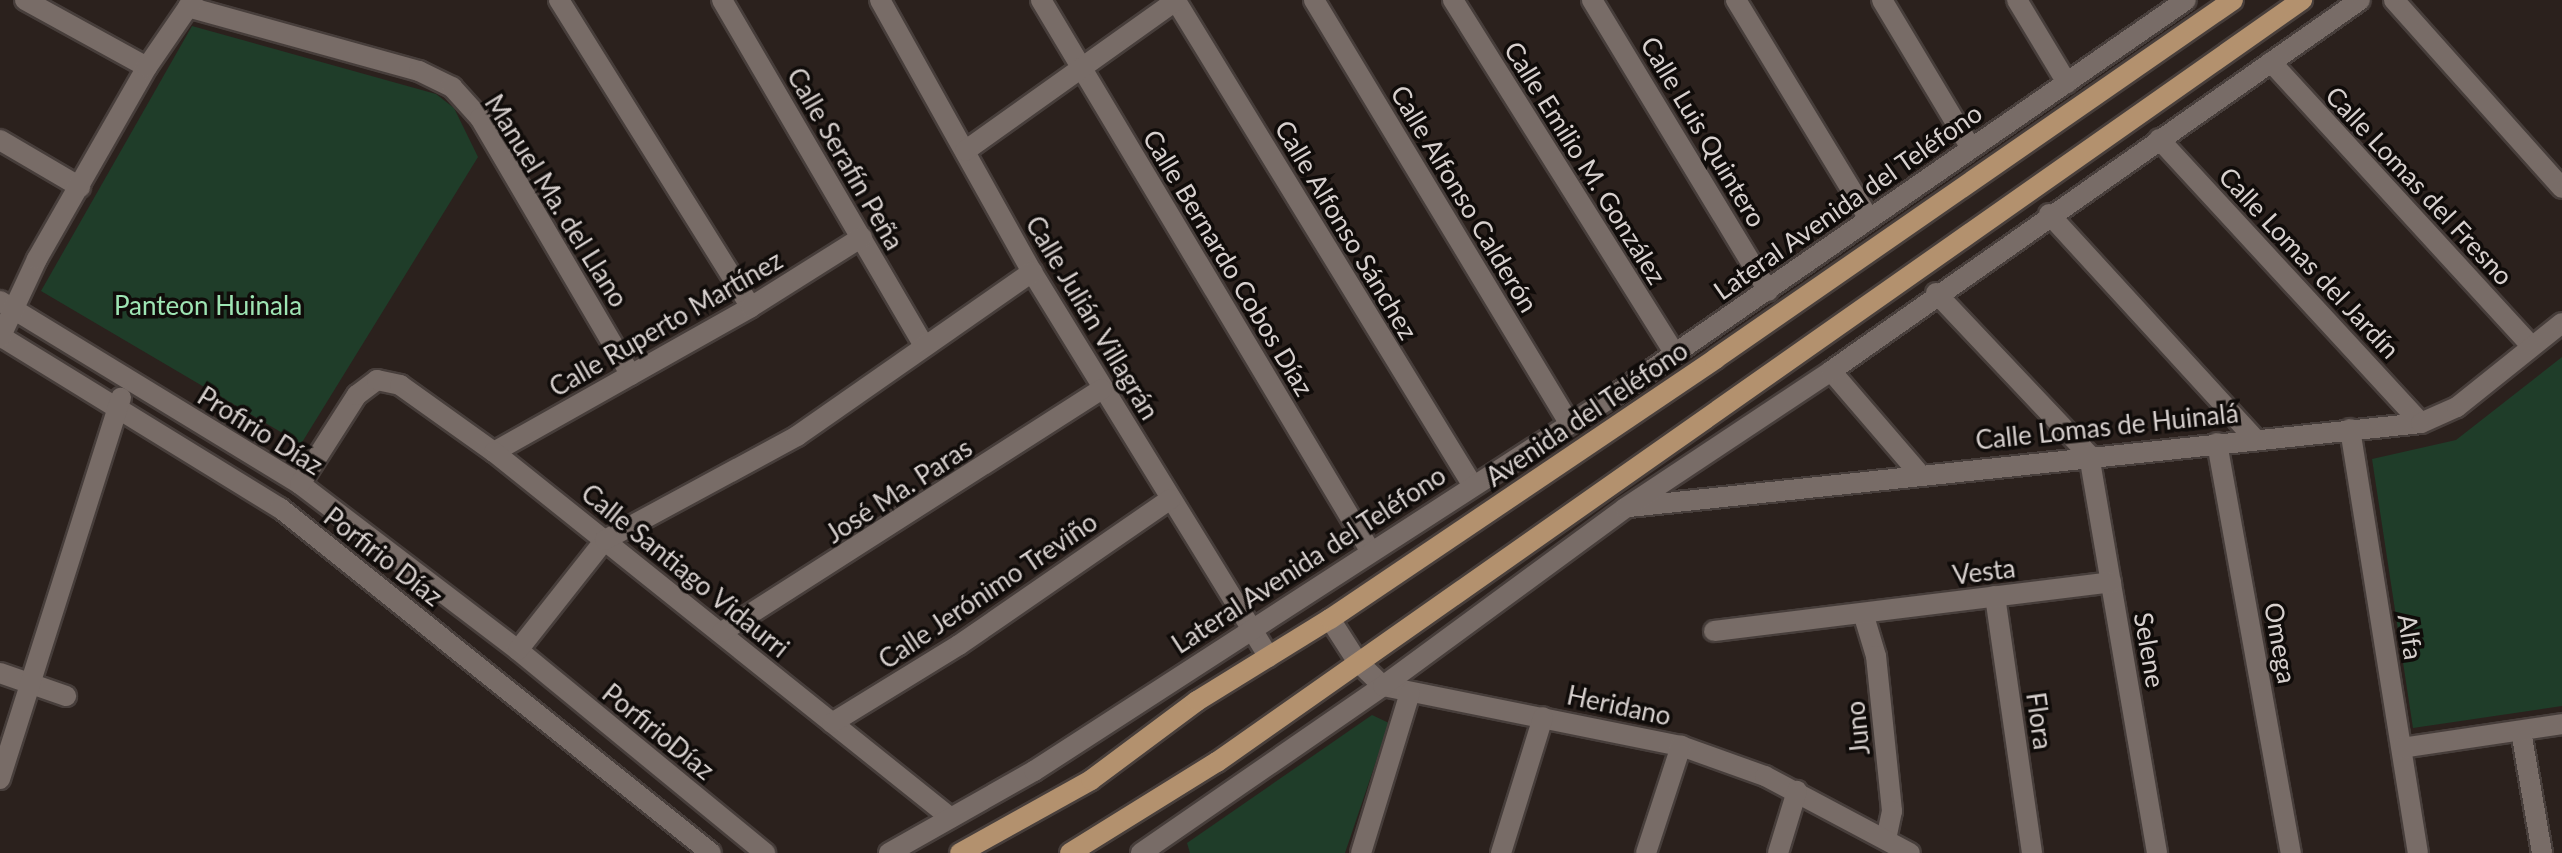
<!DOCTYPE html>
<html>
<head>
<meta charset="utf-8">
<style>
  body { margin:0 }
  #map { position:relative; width:2562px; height:853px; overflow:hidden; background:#2b211d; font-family:Lato,sans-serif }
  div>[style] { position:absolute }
  .green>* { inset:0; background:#1f3d29 }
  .roads { filter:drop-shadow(2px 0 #473e3b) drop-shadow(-2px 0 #473e3b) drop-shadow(0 2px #473e3b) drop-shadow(0 -2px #473e3b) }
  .minor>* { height:20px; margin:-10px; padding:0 10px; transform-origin:10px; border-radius:10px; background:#786c67 }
  .major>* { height:20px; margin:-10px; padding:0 10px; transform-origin:10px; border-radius:10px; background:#b3916e }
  span { translate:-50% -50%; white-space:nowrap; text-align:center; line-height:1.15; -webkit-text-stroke:7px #100c0a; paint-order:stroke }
  .street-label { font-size:26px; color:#d7d0ce }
  .park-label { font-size:26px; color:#9ee4b3 }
</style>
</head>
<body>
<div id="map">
  <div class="green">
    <div style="clip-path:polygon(192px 26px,436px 94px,454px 108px,478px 157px,301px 444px,41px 291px)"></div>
    <div style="clip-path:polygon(2562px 357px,2562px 706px,2413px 728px,2372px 459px,2456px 440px)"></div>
    <div style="clip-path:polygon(1372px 715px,1389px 723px,1345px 853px,1190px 853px,1187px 843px)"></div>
  </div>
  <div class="roads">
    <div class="minor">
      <div style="left:25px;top:0;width:139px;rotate:28.8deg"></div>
      <div style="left:559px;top:0;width:362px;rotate:58deg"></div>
      <div style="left:722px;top:0;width:398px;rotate:59.7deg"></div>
      <div style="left:880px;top:0;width:312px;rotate:60.8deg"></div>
      <div style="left:1032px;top:272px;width:452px;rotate:58.4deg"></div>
      <div style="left:1041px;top:0;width:643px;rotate:59.13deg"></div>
      <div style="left:1314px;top:0;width:495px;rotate:58.9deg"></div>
      <div style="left:1453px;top:0;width:418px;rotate:57.9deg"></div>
      <div style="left:1592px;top:0;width:340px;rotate:58.8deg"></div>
      <div style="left:1736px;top:0;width:256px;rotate:58.7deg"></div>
      <div style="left:1882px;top:0;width:173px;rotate:59deg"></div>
      <div style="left:2017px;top:0;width:97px;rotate:58.9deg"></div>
      <div style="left:2394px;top:0;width:252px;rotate:48.2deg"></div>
      <div style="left:1176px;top:1px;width:569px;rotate:58.52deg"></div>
      <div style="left:188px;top:7px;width:240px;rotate:15.5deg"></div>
      <div style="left:419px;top:71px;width:37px;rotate:26deg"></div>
      <div style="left:452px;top:87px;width:42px;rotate:47.9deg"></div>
      <div style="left:480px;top:118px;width:298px;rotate:59.6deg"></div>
      <div style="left:2271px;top:62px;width:384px;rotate:47.5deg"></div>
      <div style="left:2159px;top:139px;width:386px;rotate:47.3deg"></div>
      <div style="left:0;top:140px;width:93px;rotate:30.4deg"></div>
      <div style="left:965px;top:151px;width:260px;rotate:-35.5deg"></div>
      <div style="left:2049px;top:214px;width:304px;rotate:47.5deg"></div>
      <div style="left:1936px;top:293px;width:223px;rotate:46.6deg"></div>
      <div style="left:2089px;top:455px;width:404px;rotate:80.3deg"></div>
      <div style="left:0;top:301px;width:351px;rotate:31.4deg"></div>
      <div style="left:300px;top:484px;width:274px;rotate:37.3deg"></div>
      <div style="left:518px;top:650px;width:320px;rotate:39.4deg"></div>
      <div style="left:0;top:336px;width:329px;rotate:31.6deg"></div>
      <div style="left:280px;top:508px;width:552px;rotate:38.68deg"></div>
      <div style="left:0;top:338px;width:87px;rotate:-64.9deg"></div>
      <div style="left:37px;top:259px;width:221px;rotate:-60.2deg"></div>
      <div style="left:147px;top:67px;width:81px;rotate:-55.5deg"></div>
      <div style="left:1831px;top:371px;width:133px;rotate:49.3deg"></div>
      <div style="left:2350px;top:429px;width:429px;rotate:80.9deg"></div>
      <div style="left:2217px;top:443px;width:417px;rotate:79.8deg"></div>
      <div style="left:494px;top:452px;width:295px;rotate:-29.4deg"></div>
      <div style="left:751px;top:307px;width:131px;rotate:-32.2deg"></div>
      <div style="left:300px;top:484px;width:106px;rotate:-57.4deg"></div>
      <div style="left:357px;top:395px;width:25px;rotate:-37deg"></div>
      <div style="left:377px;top:380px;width:24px;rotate:12deg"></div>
      <div style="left:400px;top:385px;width:115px;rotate:35.5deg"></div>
      <div style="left:494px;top:452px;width:585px;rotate:38.69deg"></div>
      <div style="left:1629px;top:507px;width:796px;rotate:-6.05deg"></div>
      <div style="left:2421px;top:423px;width:39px;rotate:-24deg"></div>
      <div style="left:2457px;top:407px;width:134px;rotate:-38.7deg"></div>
      <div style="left:1995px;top:596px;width:260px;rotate:81.8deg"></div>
      <div style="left:1863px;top:613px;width:45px;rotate:73.2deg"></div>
      <div style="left:1876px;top:656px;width:156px;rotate:84.1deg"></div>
      <div style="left:1892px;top:811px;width:29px;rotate:102deg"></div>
      <div style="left:1330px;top:619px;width:50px;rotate:57.3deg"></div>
      <div style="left:1357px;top:661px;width:36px;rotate:44deg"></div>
      <div style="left:1383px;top:686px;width:304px;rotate:11.4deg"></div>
      <div style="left:1681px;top:746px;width:89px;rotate:19.7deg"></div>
      <div style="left:1765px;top:776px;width:164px;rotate:28deg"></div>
      <div style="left:1714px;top:631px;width:400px;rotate:-7deg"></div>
      <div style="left:722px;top:632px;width:451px;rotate:-32.6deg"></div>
      <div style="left:518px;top:650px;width:140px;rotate:-51.7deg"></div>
      <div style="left:605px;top:540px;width:218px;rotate:-28.4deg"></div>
      <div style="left:797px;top:436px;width:287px;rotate:-34.9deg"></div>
      <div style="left:0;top:673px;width:70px;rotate:19.2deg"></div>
      <div style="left:832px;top:723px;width:149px;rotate:-31.6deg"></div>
      <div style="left:959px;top:645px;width:257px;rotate:-34.6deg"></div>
      <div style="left:2521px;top:731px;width:124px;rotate:80.2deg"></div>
      <div style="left:2402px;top:748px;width:162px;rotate:-8.5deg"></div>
      <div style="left:0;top:779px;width:400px;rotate:-72.4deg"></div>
      <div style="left:889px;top:853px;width:167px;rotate:-29.5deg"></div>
      <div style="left:1034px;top:771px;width:692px;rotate:-32.91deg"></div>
      <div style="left:1615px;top:395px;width:694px;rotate:-34.67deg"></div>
      <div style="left:1141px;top:853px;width:294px;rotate:-34.6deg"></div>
      <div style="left:1383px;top:686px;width:300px;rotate:-36.3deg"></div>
      <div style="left:1625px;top:508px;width:247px;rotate:-33.6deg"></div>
      <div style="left:1831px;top:371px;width:646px;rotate:-35.04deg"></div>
      <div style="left:1361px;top:853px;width:167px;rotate:-73deg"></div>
      <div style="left:1501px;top:853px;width:142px;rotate:-72.8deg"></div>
      <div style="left:1646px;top:853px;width:113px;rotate:-71.9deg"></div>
      <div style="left:1778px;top:853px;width:65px;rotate:-73deg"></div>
    </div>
    <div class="major">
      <div style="left:960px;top:853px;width:150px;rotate:-29.1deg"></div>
      <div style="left:1091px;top:780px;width:132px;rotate:-36.7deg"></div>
      <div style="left:1197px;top:701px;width:156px;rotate:-31.7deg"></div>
      <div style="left:1330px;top:619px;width:465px;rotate:-34deg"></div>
      <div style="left:1715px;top:359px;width:630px;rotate:-34.72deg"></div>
      <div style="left:1070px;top:853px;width:173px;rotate:-31.8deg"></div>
      <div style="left:1217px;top:762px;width:1326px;rotate:-35.08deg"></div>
    </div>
  </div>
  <div class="street-label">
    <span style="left:1703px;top:132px;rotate:59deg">Calle Luis Quintero</span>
    <span style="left:845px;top:159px;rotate:60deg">Calle Serafín Peña</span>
    <span style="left:1585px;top:163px;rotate:58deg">Calle Emilio M. González</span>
    <span style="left:2419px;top:186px;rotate:47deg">Calle Lomas del Fresno</span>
    <span style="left:1464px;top:199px;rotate:59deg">Calle Alfonso Calderón</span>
    <span style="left:556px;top:201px;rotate:58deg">Manuel Ma. del Llano</span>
    <span style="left:1848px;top:202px;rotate:-35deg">Lateral Avenida del Teléfono</span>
    <span style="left:1346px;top:230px;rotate:59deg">Calle Alfonso Sánchez</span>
    <span style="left:1228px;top:263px;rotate:59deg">Calle Bernardo Cobos Díaz</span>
    <span style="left:2309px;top:263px;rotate:47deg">Calle Lomas del Jardín</span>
    <span style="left:1092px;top:318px;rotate:59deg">Calle Julián Villagrán</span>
    <span style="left:666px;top:324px;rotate:-30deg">Calle Ruperto Martínez</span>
    <span style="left:1587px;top:414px;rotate:-34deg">Avenida del Teléfono</span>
    <span style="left:2107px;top:427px;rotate:-6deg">Calle Lomas de Huinalá</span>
    <span style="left:260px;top:431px;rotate:32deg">Profirio Díaz</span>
    <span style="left:899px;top:491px;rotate:-33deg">José Ma. Paras</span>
    <span style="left:383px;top:557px;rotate:38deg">Porfirio Díaz</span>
    <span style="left:1309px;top:560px;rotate:-33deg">Lateral Avenida del Teléfono</span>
    <span style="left:685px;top:571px;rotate:39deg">Calle Santiago Vidaurri</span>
    <span style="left:1984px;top:572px;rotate:-7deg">Vesta</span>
    <span style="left:988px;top:591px;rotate:-34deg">Calle Jerónimo Treviño</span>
    <span style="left:2410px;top:637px;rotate:81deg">Alfa</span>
    <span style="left:2280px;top:643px;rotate:80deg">Omega</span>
    <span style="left:2149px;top:650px;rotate:80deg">Selene</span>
    <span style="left:1619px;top:706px;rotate:12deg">Heridano</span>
    <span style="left:2039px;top:721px;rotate:82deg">Flora</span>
    <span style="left:1858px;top:728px;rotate:-96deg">Juno</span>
    <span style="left:658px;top:732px;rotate:39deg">PorfirioDíaz</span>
  </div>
  <div class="park-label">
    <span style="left:208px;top:306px">Panteon Huinala</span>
  </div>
</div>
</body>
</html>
